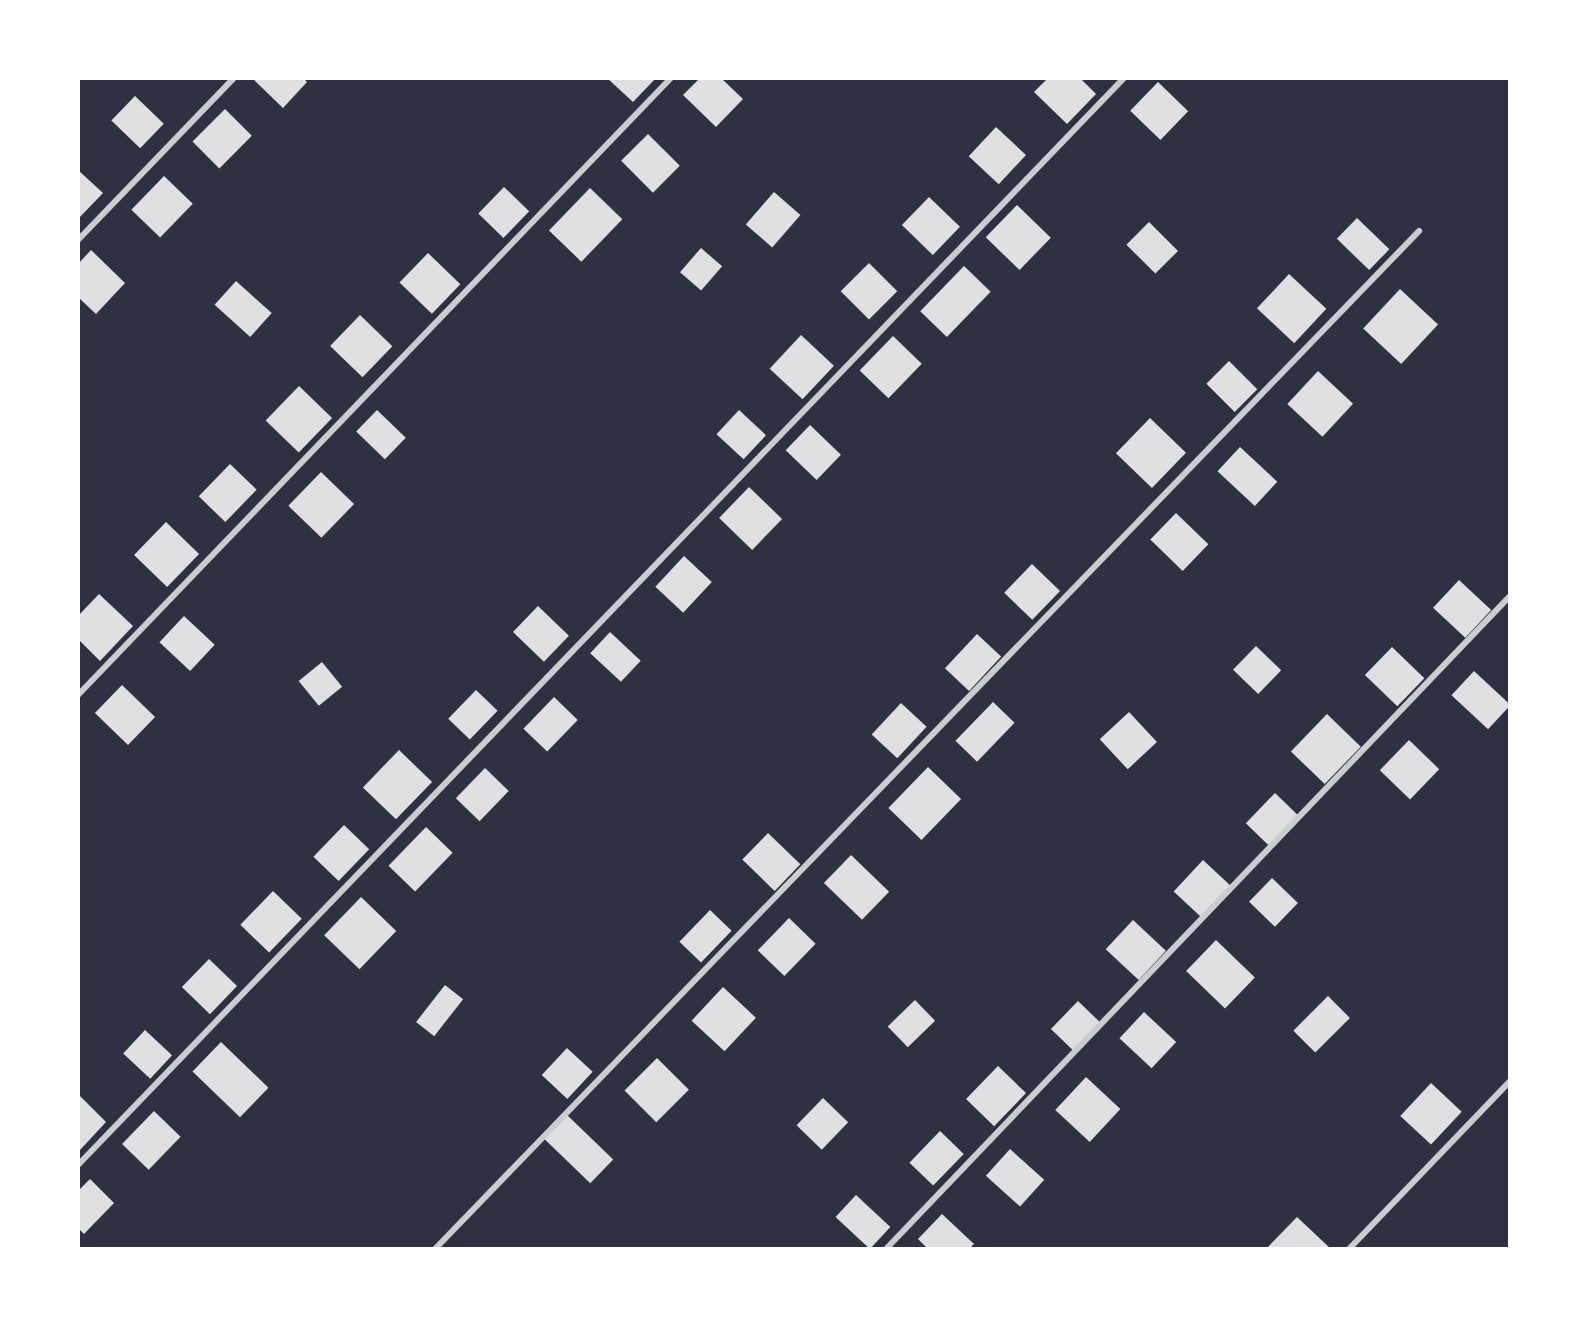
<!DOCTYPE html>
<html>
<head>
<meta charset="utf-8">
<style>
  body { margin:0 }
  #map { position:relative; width:1588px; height:1327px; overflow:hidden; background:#2d3142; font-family:Mulish,sans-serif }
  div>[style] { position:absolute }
  .building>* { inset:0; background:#e0e0e3; transform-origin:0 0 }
  .service>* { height:6px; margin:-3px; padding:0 3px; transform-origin:3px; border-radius:3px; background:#caccd0 }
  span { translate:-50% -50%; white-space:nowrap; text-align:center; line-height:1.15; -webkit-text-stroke:6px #fff; paint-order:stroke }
  .frame { position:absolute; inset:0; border:80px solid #fff; pointer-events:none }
</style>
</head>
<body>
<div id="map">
  <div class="building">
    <div style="clip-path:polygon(252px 78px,303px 78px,307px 82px,283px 108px)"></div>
    <div style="clip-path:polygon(607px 78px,656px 78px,633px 102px)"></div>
    <div style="clip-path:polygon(700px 78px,721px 78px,743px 99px,716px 127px,683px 95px)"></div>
    <div style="clip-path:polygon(1048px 78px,1080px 78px,1096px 94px,1067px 124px,1034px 92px)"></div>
    <div style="left:1158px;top:82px;width:42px;height:40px;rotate:44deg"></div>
    <div style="left:135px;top:96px;width:40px;height:34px;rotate:44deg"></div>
    <div style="left:225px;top:109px;width:38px;height:46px;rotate:45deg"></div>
    <div style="left:996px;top:127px;width:41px;height:40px;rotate:43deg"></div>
    <div style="left:648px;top:134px;width:45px;height:38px;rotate:45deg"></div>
    <div style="clip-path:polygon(78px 170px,103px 193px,78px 219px)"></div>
    <div style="left:164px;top:176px;width:40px;height:47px;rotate:44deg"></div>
    <div style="left:504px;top:187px;width:35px;height:37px;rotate:44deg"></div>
    <div style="left:590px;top:188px;width:45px;height:59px;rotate:44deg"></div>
    <div style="left:774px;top:192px;width:35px;height:43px;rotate:41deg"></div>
    <div style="left:929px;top:197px;width:43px;height:39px;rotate:44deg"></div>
    <div style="left:1017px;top:205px;width:47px;height:45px;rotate:44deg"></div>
    <div style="left:1357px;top:218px;width:45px;height:29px;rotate:44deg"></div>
    <div style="left:1149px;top:222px;width:41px;height:32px;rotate:45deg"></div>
    <div style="left:701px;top:248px;width:28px;height:32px;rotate:41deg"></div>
    <div style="clip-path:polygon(91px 250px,125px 283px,96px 314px,78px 297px,78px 264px)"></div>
    <div style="left:428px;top:253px;width:45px;height:41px;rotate:44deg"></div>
    <div style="left:869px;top:263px;width:40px;height:40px;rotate:45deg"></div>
    <div style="left:964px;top:266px;width:37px;height:63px;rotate:44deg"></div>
    <div style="left:1289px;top:274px;width:51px;height:47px;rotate:43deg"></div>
    <div style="left:236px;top:281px;width:48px;height:32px;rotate:42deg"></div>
    <div style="left:1400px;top:289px;width:52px;height:54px;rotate:43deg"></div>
    <div style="left:360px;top:315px;width:45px;height:43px;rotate:44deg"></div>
    <div style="left:801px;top:335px;width:45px;height:46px;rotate:43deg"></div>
    <div style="left:893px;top:336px;width:40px;height:48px;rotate:44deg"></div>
    <div style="left:1229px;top:361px;width:40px;height:32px;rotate:45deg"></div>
    <div style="left:1318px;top:371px;width:48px;height:45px;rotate:43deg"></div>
    <div style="left:299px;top:386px;width:46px;height:48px;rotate:44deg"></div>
    <div style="left:377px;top:410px;width:40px;height:30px;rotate:44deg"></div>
    <div style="left:739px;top:410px;width:37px;height:33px;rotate:43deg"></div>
    <div style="left:1150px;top:418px;width:50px;height:49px;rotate:44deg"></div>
    <div style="left:810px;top:425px;width:43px;height:35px;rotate:44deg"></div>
    <div style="left:1240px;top:447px;width:51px;height:33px;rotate:43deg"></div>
    <div style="left:230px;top:464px;width:37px;height:45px;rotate:44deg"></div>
    <div style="left:321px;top:472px;width:46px;height:47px;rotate:44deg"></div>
    <div style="left:749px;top:487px;width:46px;height:43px;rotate:44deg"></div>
    <div style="left:1176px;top:513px;width:45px;height:37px;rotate:44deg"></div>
    <div style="left:166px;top:522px;width:46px;height:46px;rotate:44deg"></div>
    <div style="left:684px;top:556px;width:38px;height:42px;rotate:43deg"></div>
    <div style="left:1032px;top:564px;width:39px;height:40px;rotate:44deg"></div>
    <div style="left:1459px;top:580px;width:44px;height:38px;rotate:43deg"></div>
    <div style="clip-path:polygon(99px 594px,133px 626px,100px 661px,78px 639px,78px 616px)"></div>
    <div style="left:538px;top:606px;width:43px;height:36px;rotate:44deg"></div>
    <div style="left:184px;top:616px;width:42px;height:36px;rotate:43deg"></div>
    <div style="left:610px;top:632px;width:42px;height:29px;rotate:43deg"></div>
    <div style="left:977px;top:634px;width:33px;height:47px;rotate:43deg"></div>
    <div style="left:1256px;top:646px;width:35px;height:33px;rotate:44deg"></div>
    <div style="left:1392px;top:647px;width:45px;height:39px;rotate:44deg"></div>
    <div style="left:322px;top:662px;width:32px;height:30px;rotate:51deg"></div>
    <div style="left:1474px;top:671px;width:50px;height:33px;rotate:43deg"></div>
    <div style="left:122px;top:685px;width:46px;height:39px;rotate:44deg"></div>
    <div style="left:476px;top:690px;width:30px;height:40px;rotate:44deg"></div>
    <div style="left:554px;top:697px;width:33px;height:44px;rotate:44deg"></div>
    <div style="left:993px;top:702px;width:30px;height:54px;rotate:44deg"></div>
    <div style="left:901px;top:703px;width:35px;height:43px;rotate:43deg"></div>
    <div style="left:1129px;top:712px;width:41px;height:40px;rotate:47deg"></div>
    <div style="left:1327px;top:714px;width:47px;height:52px;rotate:44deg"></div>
    <div style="left:1409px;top:740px;width:42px;height:42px;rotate:44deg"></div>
    <div style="left:399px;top:750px;width:46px;height:52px;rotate:44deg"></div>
    <div style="left:928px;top:767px;width:46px;height:57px;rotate:44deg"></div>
    <div style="left:485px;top:768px;width:33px;height:42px;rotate:44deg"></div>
    <div style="left:1275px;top:793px;width:33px;height:42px;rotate:44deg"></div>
    <div style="left:344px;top:825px;width:35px;height:44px;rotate:44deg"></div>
    <div style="left:426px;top:827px;width:37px;height:54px;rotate:44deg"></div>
    <div style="left:768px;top:833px;width:45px;height:37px;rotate:44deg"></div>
    <div style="left:851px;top:855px;width:53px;height:39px;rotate:44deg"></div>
    <div style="left:1203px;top:860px;width:40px;height:43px;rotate:43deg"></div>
    <div style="left:1272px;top:878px;width:36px;height:33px;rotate:44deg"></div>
    <div style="left:273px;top:891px;width:40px;height:47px;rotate:44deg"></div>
    <div style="left:361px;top:897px;width:49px;height:53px;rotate:44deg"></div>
    <div style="left:710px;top:910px;width:30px;height:44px;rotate:44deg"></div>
    <div style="left:789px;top:918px;width:37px;height:45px;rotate:44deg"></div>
    <div style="left:1133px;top:920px;width:45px;height:40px;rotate:43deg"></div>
    <div style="left:1216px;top:940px;width:54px;height:43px;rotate:44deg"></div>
    <div style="left:209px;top:959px;width:39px;height:39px;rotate:44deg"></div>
    <div style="left:445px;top:985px;width:23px;height:47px;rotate:38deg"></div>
    <div style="left:723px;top:987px;width:45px;height:46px;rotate:43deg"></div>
    <div style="left:1328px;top:996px;width:31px;height:49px;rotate:45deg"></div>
    <div style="left:915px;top:1000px;width:29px;height:38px;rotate:46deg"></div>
    <div style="left:1078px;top:1001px;width:35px;height:39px;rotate:44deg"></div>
    <div style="left:1144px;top:1012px;width:44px;height:36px;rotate:43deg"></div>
    <div style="left:145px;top:1030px;width:37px;height:32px;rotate:43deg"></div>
    <div style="left:221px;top:1042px;width:66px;height:41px;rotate:44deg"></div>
    <div style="left:567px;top:1048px;width:35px;height:37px;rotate:43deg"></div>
    <div style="left:657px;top:1058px;width:45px;height:46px;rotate:45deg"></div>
    <div style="left:998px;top:1066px;width:39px;height:46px;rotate:44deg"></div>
    <div style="left:1086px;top:1077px;width:47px;height:45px;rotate:43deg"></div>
    <div style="left:1431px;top:1083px;width:42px;height:45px;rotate:43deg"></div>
    <div style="clip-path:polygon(78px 1094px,106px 1122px,80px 1150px,78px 1148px)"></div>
    <div style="left:823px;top:1098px;width:35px;height:38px;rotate:44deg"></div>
    <div style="left:154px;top:1111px;width:37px;height:46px;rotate:44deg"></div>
    <div style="left:565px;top:1113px;width:67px;height:33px;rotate:44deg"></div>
    <div style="left:940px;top:1131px;width:33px;height:44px;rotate:44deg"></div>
    <div style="left:1010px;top:1149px;width:46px;height:36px;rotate:42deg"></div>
    <div style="clip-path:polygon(90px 1179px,114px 1203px,84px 1234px,78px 1228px,78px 1191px)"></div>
    <div style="left:856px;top:1195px;width:47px;height:30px;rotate:43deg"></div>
    <div style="clip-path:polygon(942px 1214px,974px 1244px,969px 1249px,928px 1249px,918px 1239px)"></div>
    <div style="clip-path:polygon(1297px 1217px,1331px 1249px,1266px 1249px)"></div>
  </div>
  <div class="service">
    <div style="left:78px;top:240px;width:225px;rotate:-46.1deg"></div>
    <div style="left:78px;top:695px;width:856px;rotate:-46.14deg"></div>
    <div style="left:78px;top:1165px;width:1509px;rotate:-46.1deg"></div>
    <div style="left:435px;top:1249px;width:1416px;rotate:-45.97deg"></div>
    <div style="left:886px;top:1249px;width:903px;rotate:-46.3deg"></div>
    <div style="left:1349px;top:1249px;width:233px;rotate:-46.2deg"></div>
  </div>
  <div class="frame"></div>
</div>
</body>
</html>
